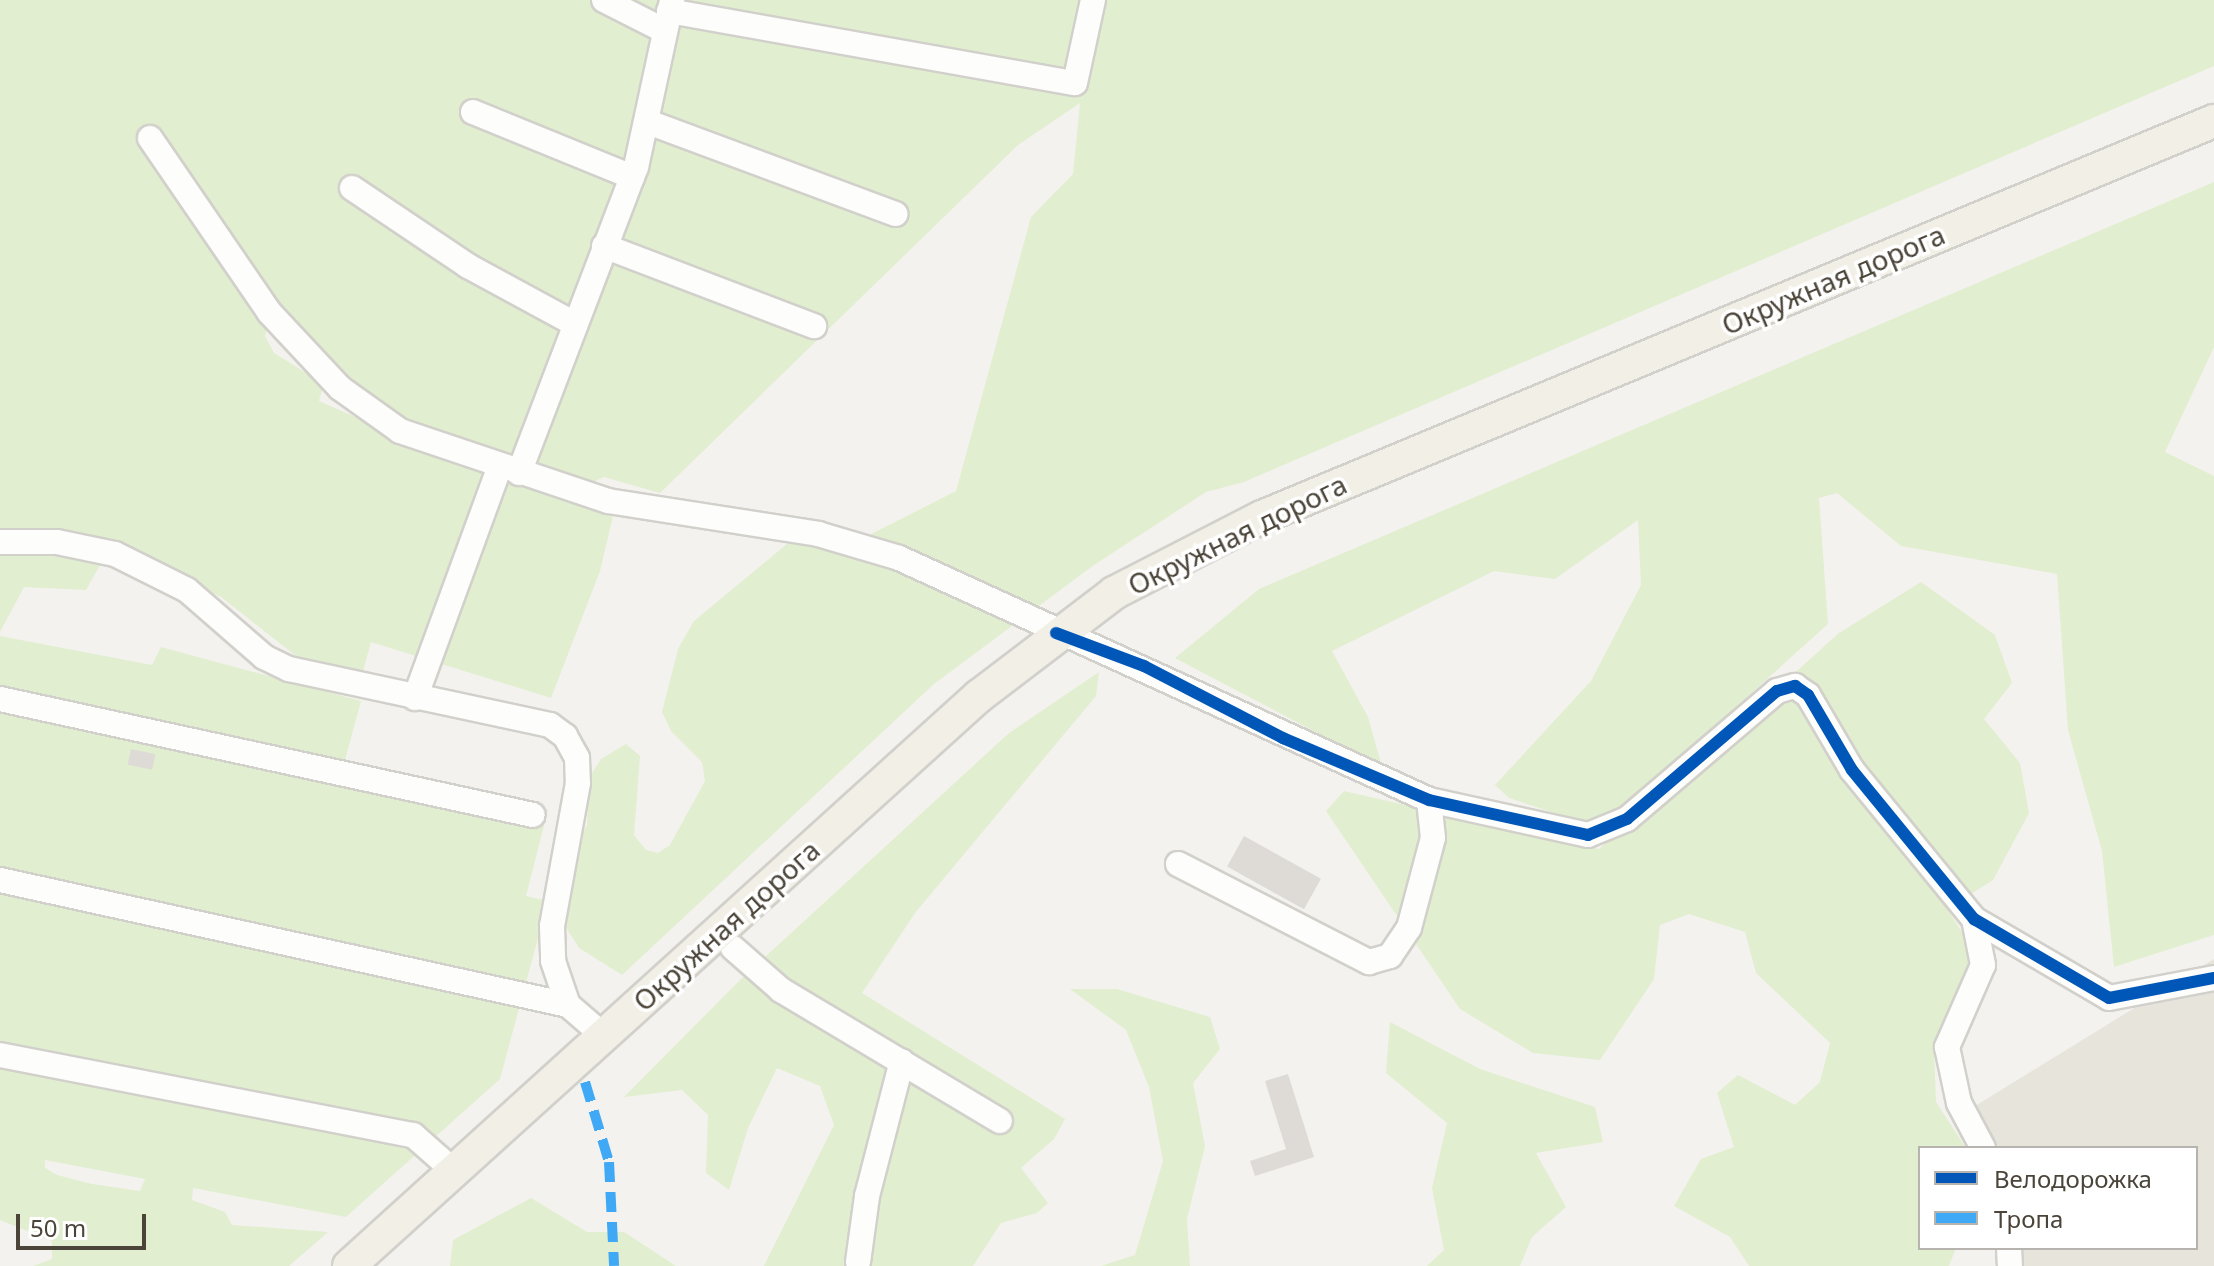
<!DOCTYPE html>
<html>
<head>
<meta charset="utf-8">
<style>
  body { margin:0 }
  #map { position:relative; width:2214px; height:1266px; overflow:hidden; background:#f4f2ee; font-family:"Noto Sans",sans-serif }
  div>[style] { position:absolute }
  .residential>* { inset:0; background:#e7e4dc }
  .green>* { inset:0; background:#e1eecf }
  .building>* { inset:0; background:#dedbd6; transform-origin:0 0 }
  .roads { filter:drop-shadow(2px 0 #d2d0cb) drop-shadow(-2px 0 #d2d0cb) drop-shadow(0 2px #d2d0cb) drop-shadow(0 -2px #d2d0cb) }
  .minor>* { height:24px; margin:-12px; padding:0 12px; transform-origin:12px; border-radius:12px; background:#fdfdfc }
  .major>* { height:32px; margin:-16px; padding:0 16px; transform-origin:16px; border-radius:16px; background:#f2efe6 }
  .quiet>* { height:10px; margin-top:-5px; transform-origin:0; background:repeating-linear-gradient(90deg,#3fa9f5 0 20px,transparent 0 30px) }
  .cycleway>* { height:12px; margin:-6px; padding:0 6px; transform-origin:6px; border-radius:6px; background:#0057b8 }
  span { translate:-50% -50%; white-space:nowrap; text-align:center; line-height:1.15; -webkit-text-stroke:7px #fff; paint-order:stroke }
  .street-label { font-size:28px; color:#4b4439 }
  .legend { position:absolute; left:1918px; top:1146px; width:280px; height:104px; box-sizing:border-box; background:#fff; border:2px solid #b7b4b0; margin:0; padding:10px 14px; list-style:none; font-size:24px; color:#4b4439 }
  .legend li { display:flex; align-items:center; gap:16px; height:40px }
  .legend b { width:40px; border:2px solid #b7b4b0 }
  .scale { position:absolute; left:16px; top:1214px; width:130px; height:36px; box-sizing:border-box; border:4px solid #4b4439; border-top:0; padding-left:10px; font-size:24px; line-height:28px; white-space:nowrap; color:#4b4439; -webkit-text-stroke:6px #fff; paint-order:stroke }
</style>
</head>
<body>
<div id="map">
  <div class="residential">
    <div style="clip-path:polygon(2214px 959px,2214px 1266px,2002px 1266px,1999px 1248px,2196px 1248px,2196px 1148px,1972px 1148px,1962px 1114px)"></div>
  </div>
  <div class="green">
    <div style="clip-path:polygon(0 0,2214px 0,2214px 66px,1244px 482px,1206px 492px,1094px 565px,934px 684px,622px 975px,579px 948px,565px 926px,578px 840px,587px 825px,589px 778px,601px 759px,626px 744px,640px 756px,634px 835px,646px 850px,658px 853px,670px 845px,705px 781px,702px 762px,671px 731px,662px 712px,678px 649px,694px 621px,793px 539px,834px 553px,956px 491px,1031px 217px,1073px 174px,1080px 103px,1018px 145px,660px 493px,604px 477px,591px 483px,543px 469px,533px 454px,516px 460px,381px 412px,272px 306px,265px 336px,274px 353px,324px 384px,319px 401px,503px 482px,614px 512px,600px 571px,551px 698px,371px 642px,362px 675px,305px 663px,221px 597px,112px 544px,86px 590px,24px 587px,0 632px)"></div>
    <div style="clip-path:polygon(2214px 182px,2214px 347px,2165px 452px,2214px 476px,2214px 935px,2114px 967px,2102px 851px,2068px 730px,2057px 574px,1901px 546px,1837px 493px,1819px 498px,1828px 624px,1601px 828px,1509px 798px,1495px 785px,1591px 681px,1641px 585px,1638px 520px,1555px 579px,1494px 571px,1332px 651px,1368px 717px,1382px 767px,1175px 658px,1259px 589px)"></div>
    <div style="clip-path:polygon(1921px 582px,1995px 635px,2012px 683px,1984px 719px,2020px 763px,2029px 813px,1993px 880px,1947px 909px,1975px 952px,1934px 1048px,1936px 1102px,1966px 1148px,1920px 1148px,1920px 1248px,1956px 1248px,1949px 1266px,1749px 1266px,1730px 1237px,1674px 1206px,1701px 1159px,1734px 1147px,1717px 1093px,1738px 1075px,1795px 1105px,1820px 1082px,1830px 1043px,1756px 973px,1745px 932px,1689px 914px,1660px 925px,1654px 979px,1600px 1060px,1533px 1053px,1460px 1009px,1326px 811px,1344px 791px,1599px 849px,1839px 633px)"></div>
    <div style="clip-path:polygon(evenodd,0 636px,152px 665px,161px 647px,361px 701px,344px 764px,548px 810px,526px 896px,548px 901px,500px 1079px,346px 1217px,193px 1188px,192px 1200px,225px 1212px,232px 1225px,328px 1232px,289px 1266px,33px 1266px,52px 1259px,52px 1241px,0 1220px,0 636px,45px 1160px,145px 1179px,140px 1191px,92px 1184px,57px 1175px,45px 1168px,45px 1160px)"></div>
    <div style="clip-path:polygon(1099px 672px,1096px 696px,915px 913px,862px 993px,1065px 1119px,1054px 1139px,1021px 1168px,1048px 1203px,1037px 1213px,1001px 1223px,973px 1266px,764px 1266px,834px 1125px,820px 1086px,777px 1068px,748px 1128px,729px 1190px,706px 1173px,708px 1115px,682px 1090px,624px 1097px,739px 981px,1009px 733px)"></div>
    <div style="clip-path:polygon(1070px 989px,1117px 989px,1210px 1017px,1220px 1049px,1193px 1083px,1205px 1146px,1187px 1219px,1190px 1266px,1101px 1266px,1135px 1255px,1163px 1161px,1149px 1087px,1126px 1030px)"></div>
    <div style="clip-path:polygon(1390px 1022px,1480px 1069px,1595px 1107px,1603px 1142px,1536px 1153px,1566px 1207px,1532px 1237px,1520px 1266px,1427px 1266px,1444px 1250px,1432px 1188px,1447px 1123px,1386px 1073px)"></div>
    <div style="clip-path:polygon(531px 1198px,587px 1232px,624px 1232px,676px 1266px,450px 1266px,453px 1240px)"></div>
  </div>
  <div class="building">
    <div style="left:131px;top:749px;width:25px;height:16px;rotate:12deg"></div>
    <div style="left:1244px;top:836px;width:88px;height:35px;rotate:29deg"></div>
    <div style="clip-path:polygon(1288px 1074px,1314px 1157px,1255px 1176px,1250px 1161px,1286px 1149px,1265px 1081px)"></div>
  </div>
  <div class="roads">
    <div class="minor">
      <div style="left:604px;top:0;width:68px;rotate:26.9deg"></div>
      <div style="left:669px;top:11px;width:412px;rotate:10.1deg"></div>
      <div style="left:1075px;top:83px;width:85px;rotate:-77.8deg"></div>
      <div style="left:473px;top:112px;width:172px;rotate:22.2deg"></div>
      <div style="left:648px;top:122px;width:264px;rotate:20.4deg"></div>
      <div style="left:150px;top:138px;width:211px;rotate:55.6deg"></div>
      <div style="left:269px;top:312px;width:104px;rotate:46.9deg"></div>
      <div style="left:340px;top:388px;width:74px;rotate:35.6deg"></div>
      <div style="left:400px;top:431px;width:219px;rotate:18.6deg"></div>
      <div style="left:608px;top:501px;width:213px;rotate:8.9deg"></div>
      <div style="left:818px;top:534px;width:84px;rotate:16.5deg"></div>
      <div style="left:899px;top:558px;width:583px;rotate:24.54deg"></div>
      <div style="left:1429px;top:800px;width:163px;rotate:12.4deg"></div>
      <div style="left:1588px;top:835px;width:42px;rotate:-22.3deg"></div>
      <div style="left:1627px;top:819px;width:197px;rotate:-40.5deg"></div>
      <div style="left:1777px;top:691px;width:19px;rotate:-16deg"></div>
      <div style="left:1795px;top:686px;width:16px;rotate:35deg"></div>
      <div style="left:1808px;top:695px;width:87px;rotate:59.6deg"></div>
      <div style="left:1852px;top:770px;width:193px;rotate:50.7deg"></div>
      <div style="left:1974px;top:919px;width:156px;rotate:30.3deg"></div>
      <div style="left:2109px;top:998px;width:107px;rotate:-10.8deg"></div>
      <div style="left:352px;top:188px;width:140px;rotate:33.9deg"></div>
      <div style="left:468px;top:266px;width:119px;rotate:28.5deg"></div>
      <div style="left:604px;top:246px;width:225px;rotate:20.9deg"></div>
      <div style="left:519px;top:473px;width:328px;rotate:-69.1deg"></div>
      <div style="left:636px;top:167px;width:171px;rotate:-77.8deg"></div>
      <div style="left:0;top:542px;width:57px"></div>
      <div style="left:57px;top:542px;width:59px;rotate:11.7deg"></div>
      <div style="left:115px;top:554px;width:80px;rotate:26.6deg"></div>
      <div style="left:187px;top:590px;width:102px;rotate:41deg"></div>
      <div style="left:264px;top:657px;width:28px;rotate:26deg"></div>
      <div style="left:289px;top:669px;width:267px;rotate:12.1deg"></div>
      <div style="left:550px;top:725px;width:19px;rotate:36deg"></div>
      <div style="left:565px;top:736px;width:25px;rotate:61deg"></div>
      <div style="left:577px;top:758px;width:25px;rotate:88deg"></div>
      <div style="left:578px;top:783px;width:145px;rotate:100.3deg"></div>
      <div style="left:552px;top:926px;width:35px;rotate:88deg"></div>
      <div style="left:553px;top:961px;width:46px;rotate:71.2deg"></div>
      <div style="left:415px;top:698px;width:247px;rotate:-69.9deg"></div>
      <div style="left:0;top:699px;width:545px;rotate:12.28deg"></div>
      <div style="left:1178px;top:864px;width:215px;rotate:27.2deg"></div>
      <div style="left:1369px;top:962px;width:22px;rotate:-16deg"></div>
      <div style="left:1390px;top:956px;width:34px;rotate:-56deg"></div>
      <div style="left:1409px;top:928px;width:93px;rotate:-75.1deg"></div>
      <div style="left:1433px;top:838px;width:38px;rotate:-96deg"></div>
      <div style="left:0;top:880px;width:582px;rotate:12.41deg"></div>
      <div style="left:568px;top:1005px;width:48px;rotate:40.7deg"></div>
      <div style="left:1974px;top:919px;width:47px;rotate:78.9deg"></div>
      <div style="left:1983px;top:965px;width:90px;rotate:113.7deg"></div>
      <div style="left:1947px;top:1047px;width:57px;rotate:77.9deg"></div>
      <div style="left:1959px;top:1103px;width:51px;rotate:61.9deg"></div>
      <div style="left:733px;top:948px;width:64px;rotate:41.2deg"></div>
      <div style="left:781px;top:990px;width:255px;rotate:30.9deg"></div>
      <div style="left:0;top:1055px;width:421px;rotate:11deg"></div>
      <div style="left:413px;top:1135px;width:55px;rotate:41.3deg"></div>
      <div style="left:2009px;top:1248px;width:18px;rotate:87deg"></div>
      <div style="left:858px;top:1262px;width:67px;rotate:-82.2deg"></div>
      <div style="left:867px;top:1196px;width:139px;rotate:-75.5deg"></div>
    </div>
    <div class="major">
      <div style="left:349px;top:1266px;width:850px;rotate:-42.14deg"></div>
      <div style="left:979px;top:696px;width:170px;rotate:-37.3deg"></div>
      <div style="left:1114px;top:593px;width:166px;rotate:-27.2deg"></div>
      <div style="left:1262px;top:517px;width:1031px;rotate:-22.59deg"></div>
    </div>
  </div>
  <div class="quiet">
    <div style="left:585px;top:1082px;width:84px;rotate:73.3deg"></div>
    <div style="left:609px;top:1162px;width:104px;rotate:87.2deg"></div>
  </div>
  <div class="cycleway">
    <div style="left:1056px;top:633px;width:94px;rotate:20.6deg"></div>
    <div style="left:1144px;top:666px;width:157px;rotate:27.4deg"></div>
    <div style="left:1283px;top:738px;width:159px;rotate:23deg"></div>
    <div style="left:1429px;top:800px;width:163px;rotate:12.4deg"></div>
    <div style="left:1588px;top:835px;width:42px;rotate:-22.3deg"></div>
    <div style="left:1627px;top:819px;width:197px;rotate:-40.5deg"></div>
    <div style="left:1777px;top:691px;width:19px;rotate:-16deg"></div>
    <div style="left:1795px;top:686px;width:16px;rotate:35deg"></div>
    <div style="left:1808px;top:695px;width:87px;rotate:59.6deg"></div>
    <div style="left:1852px;top:770px;width:193px;rotate:50.7deg"></div>
    <div style="left:1974px;top:919px;width:156px;rotate:30.3deg"></div>
    <div style="left:2109px;top:998px;width:107px;rotate:-10.8deg"></div>
  </div>
  <div class="street-label">
    <span style="left:1833px;top:279px;rotate:-23deg">Окружная дорога</span>
    <span style="left:1237px;top:534px;rotate:-26deg">Окружная дорога</span>
    <span style="left:726px;top:925px;rotate:-42deg">Окружная дорога</span>
  </div>
  <ul class="legend">
  <li><b style="height:10px;background:#0057b8"></b>Велодорожка</li>
  <li><b style="height:10px;background:#3fa9f5"></b>Тропа</li>
  </ul>
  <div class="scale">50 m</div>
</div>
</body>
</html>
